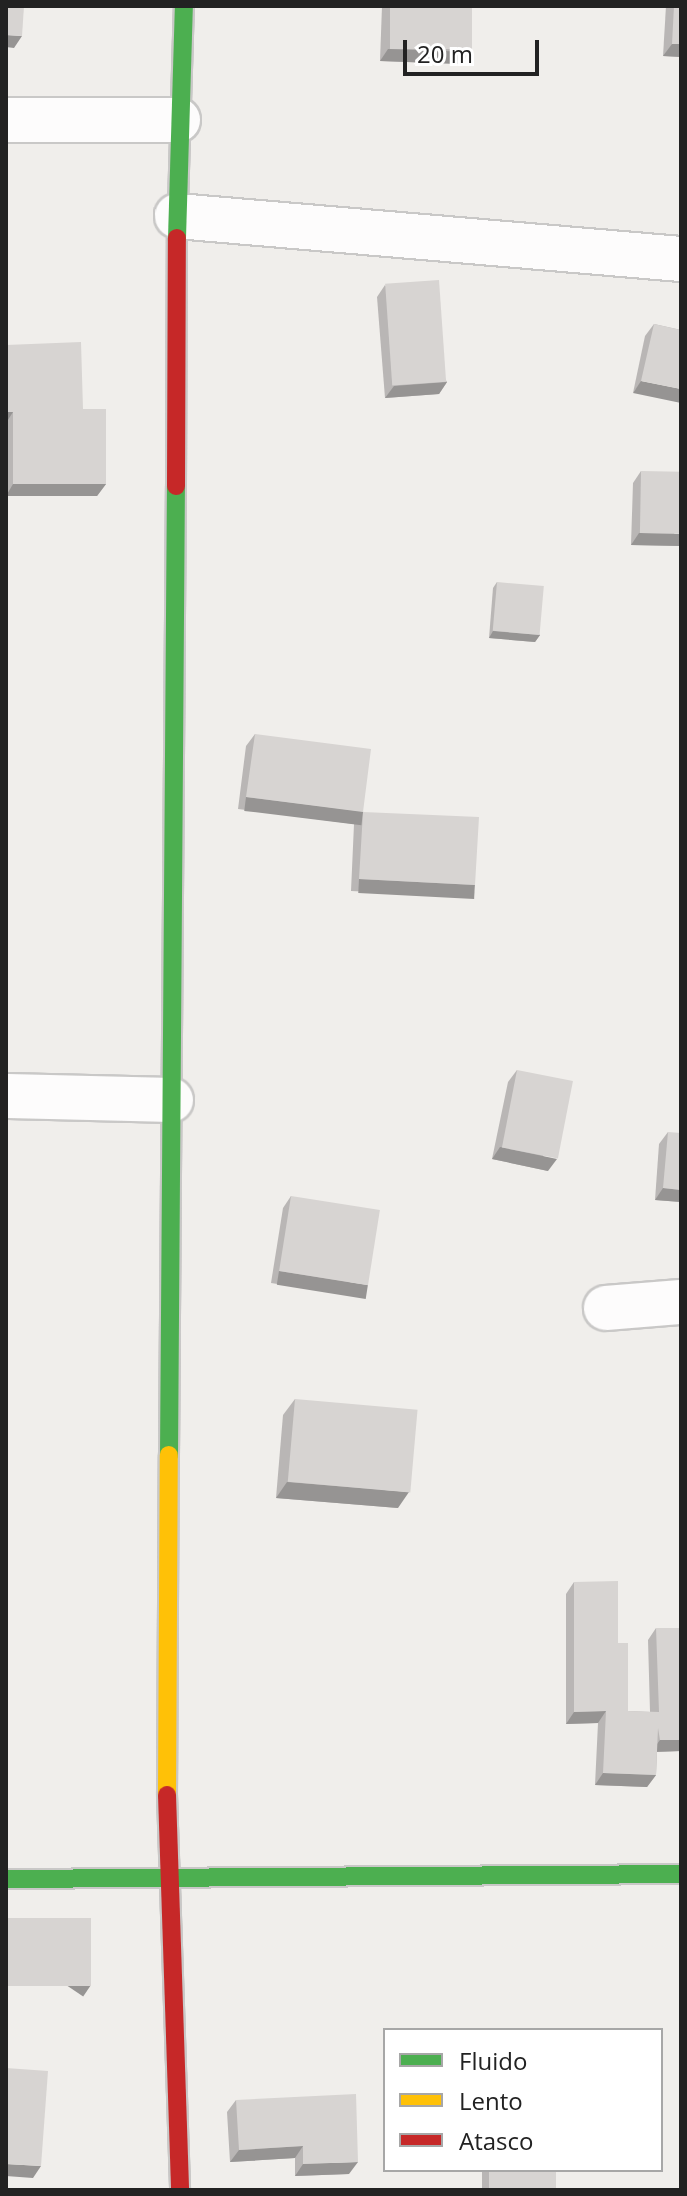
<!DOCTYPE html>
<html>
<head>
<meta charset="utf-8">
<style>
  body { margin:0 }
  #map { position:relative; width:687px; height:2196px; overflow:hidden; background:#f0eeeb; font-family:"Open Sans",sans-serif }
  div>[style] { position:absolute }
  .roads { filter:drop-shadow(2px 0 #c9c8c7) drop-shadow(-2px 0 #c9c8c7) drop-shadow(0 2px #c9c8c7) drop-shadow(0 -2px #c9c8c7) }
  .street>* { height:44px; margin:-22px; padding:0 22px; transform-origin:22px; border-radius:22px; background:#fdfcfc }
  .fast>* { height:18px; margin:-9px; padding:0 9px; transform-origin:9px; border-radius:9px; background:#4caf50 }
  .slow>* { height:18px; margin:-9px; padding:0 9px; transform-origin:9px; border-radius:9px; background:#ffc107 }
  .jam>* { height:18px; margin:-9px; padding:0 9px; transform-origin:9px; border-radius:9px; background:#c62828 }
  .wall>* { inset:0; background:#b9b6b5; transform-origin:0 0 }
  .shaded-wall>* { inset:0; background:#969493; transform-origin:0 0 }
  .building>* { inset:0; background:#d7d4d2; transform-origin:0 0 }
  span { translate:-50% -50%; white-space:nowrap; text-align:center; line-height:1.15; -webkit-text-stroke:8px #fff; paint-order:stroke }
  .frame { position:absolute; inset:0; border:8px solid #222; pointer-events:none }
  .legend { position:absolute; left:383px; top:2028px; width:280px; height:144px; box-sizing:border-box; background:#fff; border:2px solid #a7a7a7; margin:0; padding:10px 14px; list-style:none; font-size:24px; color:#222 }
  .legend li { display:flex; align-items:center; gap:16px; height:40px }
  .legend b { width:40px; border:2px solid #a7a7a7 }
  .scale { position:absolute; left:403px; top:40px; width:136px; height:36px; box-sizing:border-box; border:4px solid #222; border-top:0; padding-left:10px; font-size:24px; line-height:28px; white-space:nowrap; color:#222; -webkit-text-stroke:6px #fff; paint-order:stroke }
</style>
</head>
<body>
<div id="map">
  <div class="roads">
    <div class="street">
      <div style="left:6px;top:120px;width:172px"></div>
      <div style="left:177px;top:216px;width:506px;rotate:4.88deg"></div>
      <div style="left:6px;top:1096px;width:165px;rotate:1.4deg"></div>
      <div style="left:606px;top:1308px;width:75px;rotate:-4.6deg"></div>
    </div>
    <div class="fast">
      <div style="left:177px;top:238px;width:232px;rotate:-88.3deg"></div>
      <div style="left:169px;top:1455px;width:969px;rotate:-89.59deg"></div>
      <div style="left:6px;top:1879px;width:675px;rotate:-0.42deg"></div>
    </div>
    <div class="slow">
      <div style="left:167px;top:1795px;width:340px;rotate:-89.7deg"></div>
    </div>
    <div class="jam">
      <div style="left:176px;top:486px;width:248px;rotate:-89.8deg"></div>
      <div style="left:167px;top:1795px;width:395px;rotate:88.1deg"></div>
    </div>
  </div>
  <div class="wall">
    <div style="clip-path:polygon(382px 6px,472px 6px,470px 52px,461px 64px,380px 61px)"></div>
    <div style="clip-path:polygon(666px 6px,681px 6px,681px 57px,663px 56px)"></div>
    <div style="clip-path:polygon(385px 285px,447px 382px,439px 394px,385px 398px,377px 297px)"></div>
    <div style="clip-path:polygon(654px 324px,681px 330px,633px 393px,645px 336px)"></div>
    <div style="clip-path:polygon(6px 345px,83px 409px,106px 484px,97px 496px,6px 496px)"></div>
    <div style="clip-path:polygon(641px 471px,681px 546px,631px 545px,633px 483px)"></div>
    <div style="clip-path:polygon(497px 582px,540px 635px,535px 642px,489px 638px,493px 588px)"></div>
    <div style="clip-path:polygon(255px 734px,363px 812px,475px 885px,467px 897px,351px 891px,354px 824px,238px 809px,246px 746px)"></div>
    <div style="clip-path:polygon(517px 1070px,548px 1171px,492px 1159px,508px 1082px)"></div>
    <div style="clip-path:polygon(668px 1132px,681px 1202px,655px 1200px,659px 1144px)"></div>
    <div style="clip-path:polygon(291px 1196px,360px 1297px,271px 1283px,283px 1208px)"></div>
    <div style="clip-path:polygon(295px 1399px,398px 1508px,276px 1498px,283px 1415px)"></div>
    <div style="clip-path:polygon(574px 1582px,618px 1643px,628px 1711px,650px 1712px,648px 1640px,656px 1628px,681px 1628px,681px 1751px,657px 1752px,656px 1775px,647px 1787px,595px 1785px,598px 1723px,566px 1724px,566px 1594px)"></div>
    <div style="clip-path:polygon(236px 2100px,349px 2174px,295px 2176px,295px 2158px,230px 2162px,227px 2112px)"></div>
    <div style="left:482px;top:2170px;width:74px;height:20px"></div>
  </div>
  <div class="shaded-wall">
    <div style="clip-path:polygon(6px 35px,22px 36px,14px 48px,6px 47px)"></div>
    <div style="clip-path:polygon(672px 44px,681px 44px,681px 57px,663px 56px)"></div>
    <div style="clip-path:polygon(388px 49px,470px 52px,461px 64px,380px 61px)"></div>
    <div style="clip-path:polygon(641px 381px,681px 389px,681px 403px,633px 393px)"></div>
    <div style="clip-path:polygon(447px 382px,439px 394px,385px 398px,394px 386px)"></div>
    <div style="clip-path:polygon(7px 412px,13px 412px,6px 423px,6px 414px)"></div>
    <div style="clip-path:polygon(13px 484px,106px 484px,97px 496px,6px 496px)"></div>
    <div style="clip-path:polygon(639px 533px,681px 534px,681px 546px,631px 545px)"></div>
    <div style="clip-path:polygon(493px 631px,540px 635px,535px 642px,489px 638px)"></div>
    <div style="left:246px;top:797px;width:118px;height:14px;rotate:7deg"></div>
    <div style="left:359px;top:879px;width:116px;height:14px;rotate:3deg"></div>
    <div style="clip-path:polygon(500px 1147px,557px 1159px,548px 1171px,492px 1159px)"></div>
    <div style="clip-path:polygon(663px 1188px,681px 1190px,681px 1202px,655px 1200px)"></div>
    <div style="left:279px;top:1271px;width:90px;height:14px;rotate:9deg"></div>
    <div style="clip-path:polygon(287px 1482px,409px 1492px,398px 1508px,276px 1498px)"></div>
    <div style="clip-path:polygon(606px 1711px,598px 1723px,566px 1724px,574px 1712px)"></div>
    <div style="clip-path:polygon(660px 1740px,681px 1740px,681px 1751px,651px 1752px)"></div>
    <div style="clip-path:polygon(603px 1773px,656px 1775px,647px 1787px,595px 1785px)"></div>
    <div style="left:91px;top:1985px;width:14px;height:85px;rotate:124deg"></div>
    <div style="clip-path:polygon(303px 2146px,295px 2158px,230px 2162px,239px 2150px)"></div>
    <div style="clip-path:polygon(358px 2162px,349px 2174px,295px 2176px,303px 2164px)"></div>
    <div style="clip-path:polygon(6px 2164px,41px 2166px,33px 2178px,6px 2176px)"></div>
  </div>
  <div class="building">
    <div style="clip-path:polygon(6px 6px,24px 6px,22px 36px,6px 35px)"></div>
    <div style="left:390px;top:6px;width:82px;height:43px"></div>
    <div style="clip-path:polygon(674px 6px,681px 6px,681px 44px,672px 44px)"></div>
    <div style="left:439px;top:280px;width:102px;height:54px;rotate:86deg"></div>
    <div style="clip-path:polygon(654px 324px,681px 330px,681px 389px,641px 381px)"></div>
    <div style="clip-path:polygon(81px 342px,83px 409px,106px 409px,106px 484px,13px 484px,13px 412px,7px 412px,6px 345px)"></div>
    <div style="left:641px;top:471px;width:40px;height:62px;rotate:1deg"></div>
    <div style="left:497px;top:582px;width:47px;height:49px;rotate:5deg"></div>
    <div style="clip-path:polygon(255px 734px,371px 749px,363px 812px,479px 817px,475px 885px,359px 879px,363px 812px,246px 797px)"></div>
    <div style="left:517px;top:1070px;width:57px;height:79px;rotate:11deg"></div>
    <div style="clip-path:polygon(668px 1132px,681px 1133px,681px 1190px,663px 1188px)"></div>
    <div style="left:291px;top:1196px;width:90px;height:76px;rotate:9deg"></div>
    <div style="left:295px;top:1399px;width:123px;height:83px;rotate:5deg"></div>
    <div style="clip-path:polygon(618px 1581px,618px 1643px,628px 1643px,628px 1711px,659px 1712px,656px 1628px,681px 1628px,681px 1740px,660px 1740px,658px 1728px,656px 1775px,603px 1773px,606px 1711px,574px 1712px,574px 1582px)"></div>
    <div style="left:6px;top:1918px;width:85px;height:68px"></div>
    <div style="clip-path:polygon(6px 2068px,48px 2071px,41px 2166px,6px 2164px)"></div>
    <div style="clip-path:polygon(356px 2094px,358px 2162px,303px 2164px,303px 2146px,239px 2150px,236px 2100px)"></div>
    <div style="left:489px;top:2170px;width:67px;height:20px"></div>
  </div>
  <div class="frame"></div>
  <ul class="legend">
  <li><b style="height:10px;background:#4caf50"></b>Fluido</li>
  <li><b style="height:10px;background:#ffc107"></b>Lento</li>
  <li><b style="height:10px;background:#c62828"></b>Atasco</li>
  </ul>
  <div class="scale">20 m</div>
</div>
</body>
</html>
